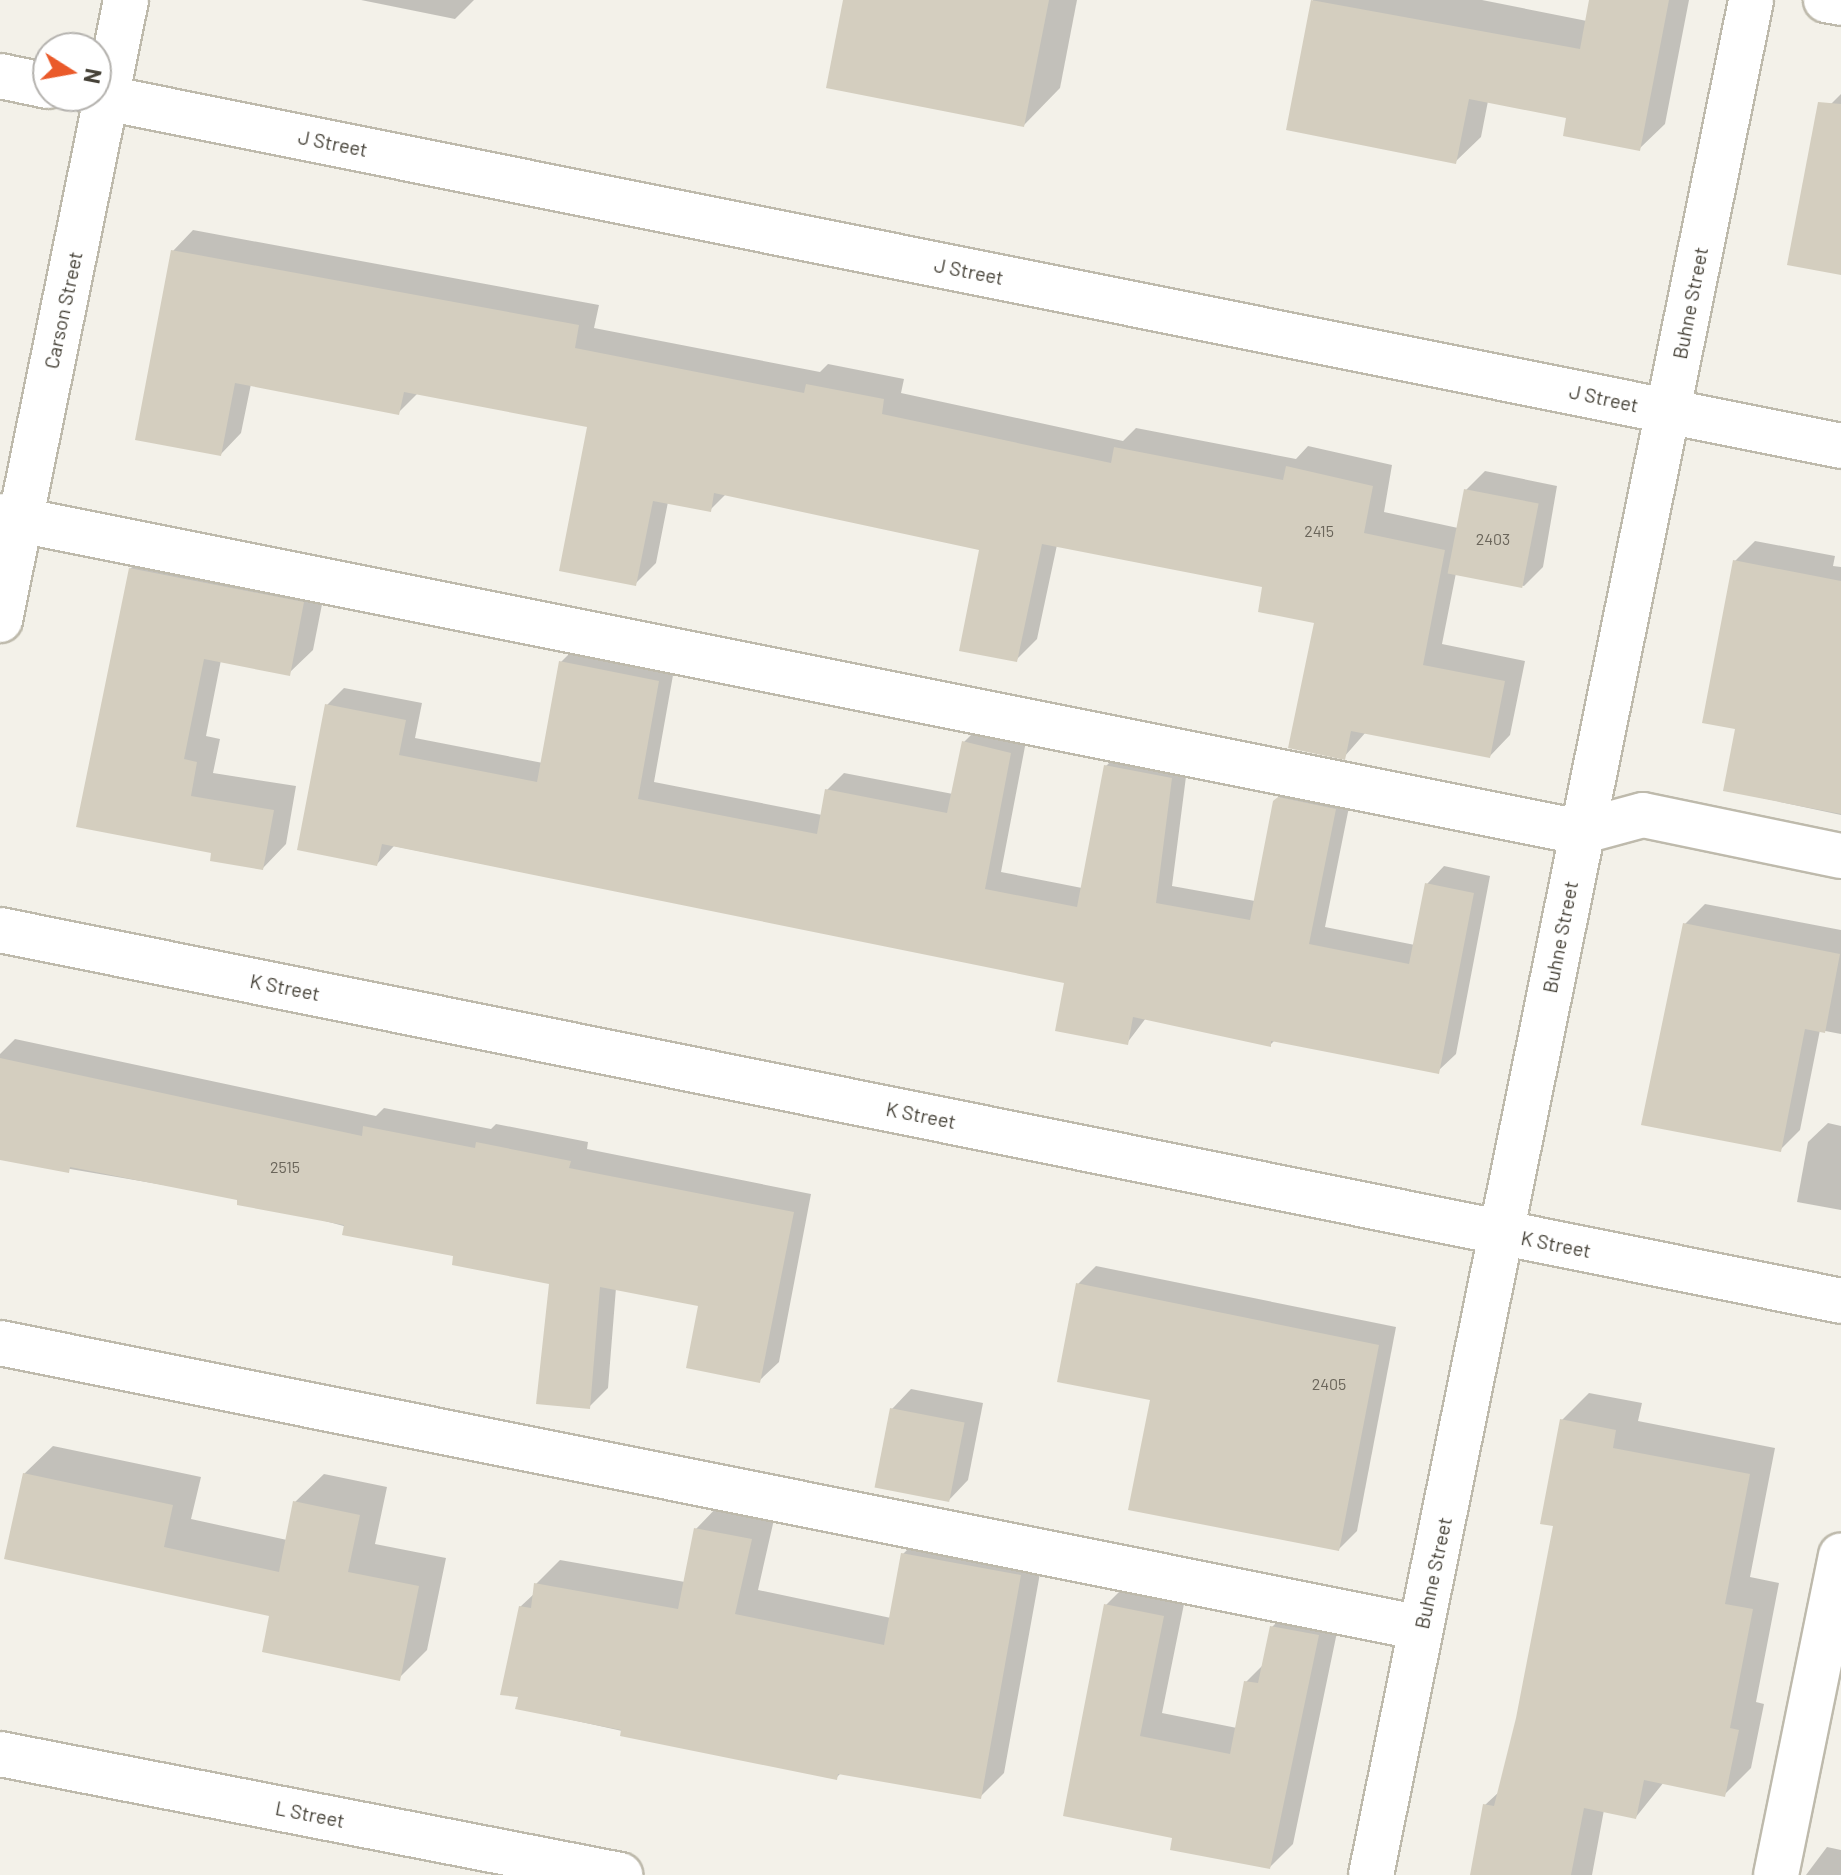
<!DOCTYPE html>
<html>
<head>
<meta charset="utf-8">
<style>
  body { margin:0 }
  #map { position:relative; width:1841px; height:1875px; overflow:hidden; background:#f3f1e9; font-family:Barlow,sans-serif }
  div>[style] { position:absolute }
  .shadow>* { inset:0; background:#0003 }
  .building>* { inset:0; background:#d4cebf; transform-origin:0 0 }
  .roads { filter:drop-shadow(2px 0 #bebaac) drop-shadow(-2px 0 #bebaac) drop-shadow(0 2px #bebaac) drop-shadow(0 -2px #bebaac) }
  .minor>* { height:44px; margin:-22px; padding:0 22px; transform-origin:22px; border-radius:22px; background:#fff }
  span { translate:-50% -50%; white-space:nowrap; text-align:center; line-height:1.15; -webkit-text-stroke:8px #fff; paint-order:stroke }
  .number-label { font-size:16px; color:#6a655a }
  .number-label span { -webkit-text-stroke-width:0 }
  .street-label { font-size:20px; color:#464238 }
  .north { position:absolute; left:32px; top:32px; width:80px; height:80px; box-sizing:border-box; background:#fff; border:2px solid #b5b3af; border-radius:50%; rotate:101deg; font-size:22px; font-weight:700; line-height:32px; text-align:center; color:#464238 }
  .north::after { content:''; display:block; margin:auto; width:28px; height:36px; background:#ea5a2a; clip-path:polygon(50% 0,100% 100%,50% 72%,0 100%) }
</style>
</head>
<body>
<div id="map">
  <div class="shadow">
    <div style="clip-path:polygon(361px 0,474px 0,455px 19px)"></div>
    <div style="clip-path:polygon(845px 0,1077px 0,1060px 88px,1024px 125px)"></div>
    <div style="clip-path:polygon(1313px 0,1482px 0,1587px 21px,1592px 0,1689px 0,1665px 124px,1639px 149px,1569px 117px,1488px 101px,1481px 137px,1455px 162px,1288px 129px)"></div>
    <div style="clip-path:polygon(1841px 94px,1841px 273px,1817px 118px)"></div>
    <div style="clip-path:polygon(193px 230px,599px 305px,594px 328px,820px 372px,828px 364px,904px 379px,901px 393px,1123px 441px,1136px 428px,1296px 459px,1308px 446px,1392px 465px,1384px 512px,1458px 528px,1466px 490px,1485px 471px,1557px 486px,1543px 567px,1524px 586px,1456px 573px,1442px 644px,1525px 661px,1510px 735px,1490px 756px,1366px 732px,1344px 757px,1316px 621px,1265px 586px,1057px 545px,1037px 639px,1016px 660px,981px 548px,727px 493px,710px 510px,668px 502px,656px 563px,635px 584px,589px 426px,418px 393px,398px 413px,251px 384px,241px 433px,221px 454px,173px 251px)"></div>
    <div style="clip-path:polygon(1755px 541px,1835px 556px,1833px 566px,1841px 567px,1841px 815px,1725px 790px,1737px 728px,1735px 561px)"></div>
    <div style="clip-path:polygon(154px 545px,327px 579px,313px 650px,289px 673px,221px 660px,206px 736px,220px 739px,213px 773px,296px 786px,286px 844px,263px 868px,213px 851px,79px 825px,130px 569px)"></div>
    <div style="clip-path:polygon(578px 645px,675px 664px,654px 782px,822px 815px,827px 790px,844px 773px,953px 794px,964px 742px,981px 725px,1027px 736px,1001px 872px,1082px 888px,1106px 766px,1124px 749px,1188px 761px,1172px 886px,1255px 901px,1275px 802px,1293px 784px,1352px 792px,1325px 927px,1415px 945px,1427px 884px,1444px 866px,1490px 876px,1456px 1054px,1438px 1071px,1275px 1040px,1270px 1045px,1146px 1018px,1127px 1043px,1066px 981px,394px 846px,377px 864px,327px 705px,344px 688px,422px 703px,415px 738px,543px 763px,561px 662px)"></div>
    <div style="clip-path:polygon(1705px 904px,1841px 930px,1841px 1034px,1820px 1030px,1800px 1130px,1780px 1150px,1685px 924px)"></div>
    <div style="clip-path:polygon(15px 1039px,376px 1116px,384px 1108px,491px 1129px,496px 1124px,588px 1142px,587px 1149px,811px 1194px,779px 1362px,760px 1380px,701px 1304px,616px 1288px,608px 1388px,589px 1407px,551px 1282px,240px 1198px,0 1157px,0 1054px)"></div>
    <div style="clip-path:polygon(1828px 1123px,1841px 1126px,1841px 1210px,1797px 1202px,1808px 1142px)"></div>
    <div style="clip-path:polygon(1096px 1266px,1396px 1327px,1357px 1531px,1339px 1549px,1152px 1398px,1078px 1284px)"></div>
    <div style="clip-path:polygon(911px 1389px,983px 1403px,968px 1480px,949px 1500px,892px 1409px)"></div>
    <div style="clip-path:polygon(1589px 1393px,1642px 1403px,1638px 1421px,1775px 1448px,1750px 1577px,1779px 1583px,1756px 1702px,1764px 1704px,1751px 1768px,1724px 1795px,1664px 1782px,1636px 1817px,1604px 1810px,1592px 1875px,1472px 1875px,1485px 1805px,1500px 1791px,1518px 1719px,1556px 1525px,1562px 1420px)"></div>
    <div style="clip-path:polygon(53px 1446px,201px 1477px,191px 1519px,287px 1540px,295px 1502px,324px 1474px,387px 1487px,375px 1544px,446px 1558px,427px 1650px,399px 1678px,272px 1615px,24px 1474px)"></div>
    <div style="clip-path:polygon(720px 1504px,775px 1515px,758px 1590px,891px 1618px,903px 1554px,927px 1530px,1044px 1551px,1004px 1773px,980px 1797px,842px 1772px,836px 1778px,518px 1708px,520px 1607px,535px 1593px,536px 1584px,560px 1560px,685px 1582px,696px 1529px)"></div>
    <div style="clip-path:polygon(1129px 1582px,1186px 1594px,1162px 1713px,1237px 1728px,1246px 1682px,1265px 1663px,1272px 1627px,1295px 1604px,1341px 1613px,1293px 1844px,1270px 1867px,1174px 1836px,1065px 1815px,1106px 1605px)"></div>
    <div style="clip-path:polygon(1827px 1847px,1841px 1850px,1841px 1875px,1806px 1875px)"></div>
  </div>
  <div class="building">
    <div style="clip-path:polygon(843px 0,1049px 0,1024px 127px,826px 88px)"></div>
    <div style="clip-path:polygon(1311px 0,1580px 49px,1589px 0,1669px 0,1640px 151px,1563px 136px,1566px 118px,1469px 99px,1456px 164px,1286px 130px)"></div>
    <div style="clip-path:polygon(1818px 102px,1841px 104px,1841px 275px,1787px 265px)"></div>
    <div style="clip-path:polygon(171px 250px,579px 325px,575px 348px,804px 393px,806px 384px,884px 399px,882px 414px,1111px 463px,1114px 447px,1283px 480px,1286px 466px,1373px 486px,1364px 533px,1445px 550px,1423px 665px,1505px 681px,1490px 758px,1351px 731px,1345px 760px,1288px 748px,1314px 623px,1258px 612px,1262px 587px,1042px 544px,1017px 662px,959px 651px,979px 550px,714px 493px,711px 512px,653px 501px,636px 586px,559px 571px,587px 427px,404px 392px,399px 415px,235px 383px,221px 456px,135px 440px)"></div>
    <div style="left:1464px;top:489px;width:76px;height:86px;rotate:11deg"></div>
    <div style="clip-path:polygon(1733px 560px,1841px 581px,1841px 814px,1723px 791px,1735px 729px,1702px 723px)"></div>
    <div style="clip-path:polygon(129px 568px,304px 602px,290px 676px,204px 659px,184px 759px,197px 762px,191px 796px,274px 810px,263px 870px,210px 861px,211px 853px,76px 827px)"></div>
    <div style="clip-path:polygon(559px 661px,659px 681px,638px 799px,817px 834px,825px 789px,947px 813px,962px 741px,1011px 753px,985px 889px,1077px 907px,1104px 765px,1172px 778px,1156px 903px,1250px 920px,1273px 801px,1278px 797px,1336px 809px,1309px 944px,1409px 964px,1425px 883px,1474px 893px,1439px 1074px,1271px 1041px,1271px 1047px,1133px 1017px,1128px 1045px,1055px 1031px,1064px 983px,382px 844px,377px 866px,297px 850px,325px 704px,406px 720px,399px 755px,537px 782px)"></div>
    <div style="clip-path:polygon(1683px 923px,1840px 954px,1825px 1033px,1805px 1029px,1781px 1152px,1641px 1125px)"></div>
    <div style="clip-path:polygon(0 1058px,362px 1136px,363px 1126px,475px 1148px,476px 1142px,571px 1161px,569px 1168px,794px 1212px,760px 1383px,686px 1368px,698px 1306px,600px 1287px,590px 1409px,536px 1404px,549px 1284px,452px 1265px,453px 1256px,342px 1235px,344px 1225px,237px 1205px,237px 1200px,70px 1167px,69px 1173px,0 1160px)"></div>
    <div style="clip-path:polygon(1076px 1283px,1379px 1345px,1339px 1551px,1128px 1510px,1150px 1400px,1057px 1382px)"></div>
    <div style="left:890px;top:1408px;width:76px;height:81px;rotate:11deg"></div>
    <div style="clip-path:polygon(1560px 1419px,1616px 1430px,1613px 1448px,1750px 1474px,1725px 1604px,1753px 1609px,1730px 1728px,1739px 1730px,1725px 1797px,1644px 1780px,1636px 1819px,1584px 1808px,1571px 1875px,1470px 1875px,1483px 1804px,1494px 1806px,1516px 1718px,1553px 1526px,1540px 1524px)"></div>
    <div style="clip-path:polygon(23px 1473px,173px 1505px,164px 1547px,279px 1572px,293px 1501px,360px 1515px,348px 1572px,419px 1586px,400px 1681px,262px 1652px,269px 1616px,4px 1559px)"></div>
    <div style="clip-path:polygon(694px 1528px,752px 1539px,735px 1614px,884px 1645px,901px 1553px,1021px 1575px,981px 1799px,838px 1774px,837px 1780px,620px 1736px,621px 1730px,515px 1709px,518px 1697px,500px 1695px,519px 1606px,531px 1608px,534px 1583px,678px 1609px)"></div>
    <div style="clip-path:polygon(1104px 1604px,1164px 1616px,1140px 1736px,1230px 1754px,1244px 1681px,1258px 1683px,1270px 1626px,1319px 1635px,1270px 1869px,1170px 1850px,1172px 1838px,1063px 1816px)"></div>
  </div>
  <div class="roads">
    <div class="minor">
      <div style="left:1826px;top:0;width:15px;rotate:11deg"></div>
      <div style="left:0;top:76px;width:49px;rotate:11.8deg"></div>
      <div style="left:96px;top:96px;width:1780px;rotate:11.34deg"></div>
      <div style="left:0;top:516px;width:1611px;rotate:11.31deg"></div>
      <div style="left:1580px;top:832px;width:65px;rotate:-15.1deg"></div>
      <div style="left:1643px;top:815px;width:202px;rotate:11.7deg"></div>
      <div style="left:0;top:620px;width:633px;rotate:-78.51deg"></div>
      <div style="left:0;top:930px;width:1878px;rotate:11.39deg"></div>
      <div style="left:0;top:1343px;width:1449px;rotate:11.34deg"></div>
      <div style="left:0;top:1754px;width:632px;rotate:11.04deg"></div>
      <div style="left:1371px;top:1875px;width:1913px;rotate:-78.54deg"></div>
      <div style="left:1776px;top:1875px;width:326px;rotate:-78.5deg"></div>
    </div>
  </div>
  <div class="number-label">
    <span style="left:1319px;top:531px">2415</span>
    <span style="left:1493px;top:539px">2403</span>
    <span style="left:285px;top:1167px">2515</span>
    <span style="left:1329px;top:1384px">2405</span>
  </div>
  <div class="street-label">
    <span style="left:333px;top:143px;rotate:11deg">J Street</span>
    <span style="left:969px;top:271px;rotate:11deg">J Street</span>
    <span style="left:1690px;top:303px;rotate:-79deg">Buhne Street</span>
    <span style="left:63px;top:310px;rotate:-78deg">Carson Street</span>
    <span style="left:1604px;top:398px;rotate:12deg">J Street</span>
    <span style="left:1560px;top:937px;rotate:-79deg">Buhne Street</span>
    <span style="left:285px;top:987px;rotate:11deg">K Street</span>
    <span style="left:921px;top:1115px;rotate:11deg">K Street</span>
    <span style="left:1556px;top:1244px;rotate:11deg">K Street</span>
    <span style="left:1433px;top:1573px;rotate:-78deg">Buhne Street</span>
    <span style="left:310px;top:1814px;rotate:11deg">L Street</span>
  </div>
  <div class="north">N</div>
</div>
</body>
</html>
